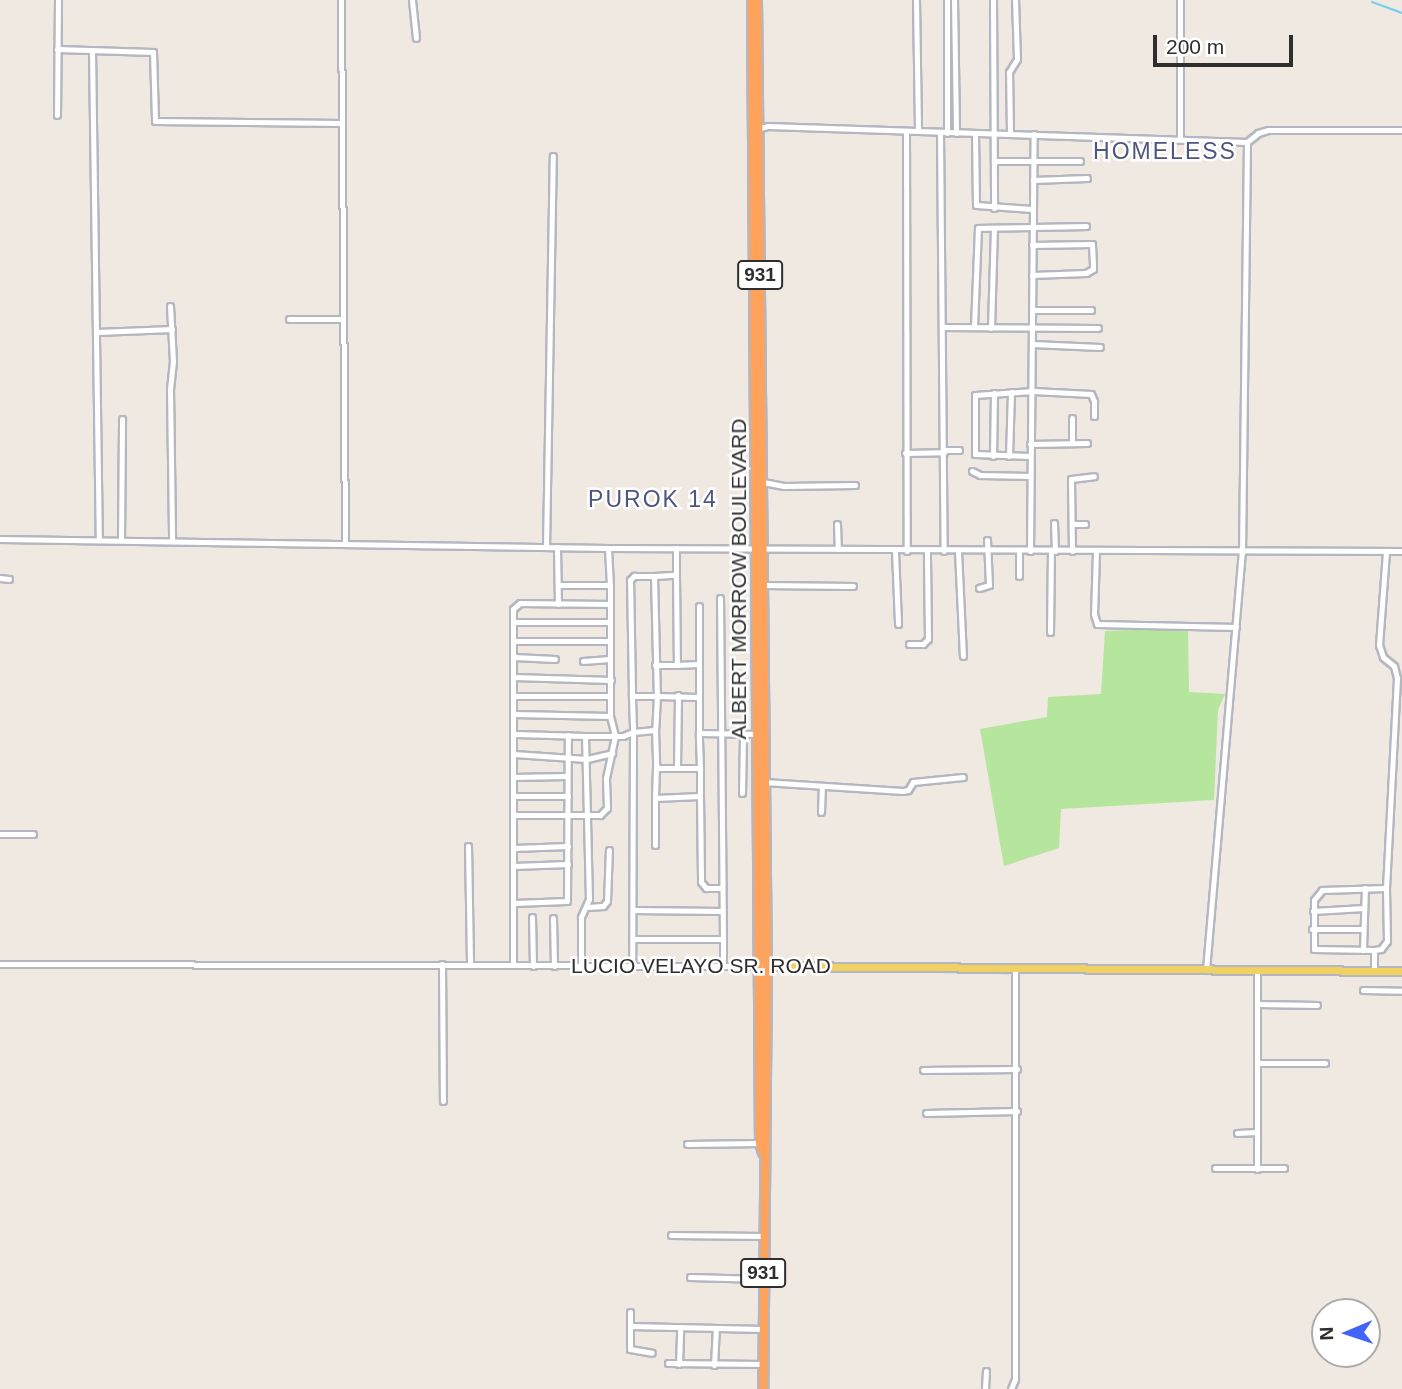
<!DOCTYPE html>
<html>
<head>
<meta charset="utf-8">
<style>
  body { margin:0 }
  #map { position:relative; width:1402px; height:1389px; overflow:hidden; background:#efe9e1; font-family:Helvetica,sans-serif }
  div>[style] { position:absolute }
  .green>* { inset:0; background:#b6e59e }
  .stream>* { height:2px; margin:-1px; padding:0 1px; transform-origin:1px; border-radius:1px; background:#75cff0 }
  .roads { filter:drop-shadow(2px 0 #b4b7c1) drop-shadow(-2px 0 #b4b7c1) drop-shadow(0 2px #b4b7c1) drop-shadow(0 -2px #b4b7c1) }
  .minor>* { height:5px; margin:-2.5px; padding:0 2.5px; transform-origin:2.5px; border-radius:2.5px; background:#fff }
  .major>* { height:7px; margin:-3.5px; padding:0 3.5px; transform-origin:3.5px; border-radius:3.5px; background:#f2d163 }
  .highway>* { height:8px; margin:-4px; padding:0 4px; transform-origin:4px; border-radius:4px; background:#ffa35c }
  span { translate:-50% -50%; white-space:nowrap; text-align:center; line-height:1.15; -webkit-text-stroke:5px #fff; paint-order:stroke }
  .shield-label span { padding:2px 5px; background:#fff; border:2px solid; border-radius:5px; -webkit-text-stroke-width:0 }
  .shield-label { font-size:19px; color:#2e2e2e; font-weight:700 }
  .street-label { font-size:21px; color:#2e2e2e }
  .neighbourhood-label { font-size:23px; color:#4d5680; letter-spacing:2px }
  .north { position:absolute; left:1311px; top:1298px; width:70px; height:70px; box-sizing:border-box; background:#fff; border:2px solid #ababab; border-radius:50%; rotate:268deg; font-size:19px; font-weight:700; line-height:28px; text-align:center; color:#2e2e2e }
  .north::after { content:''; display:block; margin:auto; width:24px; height:32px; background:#4264fb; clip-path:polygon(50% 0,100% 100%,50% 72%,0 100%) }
  .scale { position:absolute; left:1153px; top:35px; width:140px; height:32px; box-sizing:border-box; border:4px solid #2e2e2e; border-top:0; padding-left:9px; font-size:21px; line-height:24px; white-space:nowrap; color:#2e2e2e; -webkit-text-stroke:5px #fff; paint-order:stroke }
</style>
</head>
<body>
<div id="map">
  <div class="green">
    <div style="clip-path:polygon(1188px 628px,1189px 692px,1225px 694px,1218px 710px,1214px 800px,1061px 809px,1059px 848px,1004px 866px,980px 729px,1047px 717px,1048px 697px,1101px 694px,1105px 631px)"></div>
  </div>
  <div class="stream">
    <div style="left:1372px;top:2px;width:32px;rotate:20deg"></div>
    <div style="left:0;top:542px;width:167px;rotate:0.7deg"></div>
    <div style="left:405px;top:548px;width:38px"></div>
    <div style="left:768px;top:551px;width:13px"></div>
    <div style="left:857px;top:552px;width:26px"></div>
    <div style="left:900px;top:552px;width:24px;rotate:2deg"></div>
    <div style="left:931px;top:553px;width:24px;rotate:2deg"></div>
    <div style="left:961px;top:553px;width:22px"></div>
    <div style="left:990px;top:553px;width:25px"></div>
    <div style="left:1022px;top:553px;width:24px;rotate:2deg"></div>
    <div style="left:1100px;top:553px;width:136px"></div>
    <div style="left:1246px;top:553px;width:83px"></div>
    <div style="left:1053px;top:554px;width:37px"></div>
    <div style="left:0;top:967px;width:51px"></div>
    <div style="left:829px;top:970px;width:180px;rotate:1deg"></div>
    <div style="left:1019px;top:973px;width:97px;rotate:-0.6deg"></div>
  </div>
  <div class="roads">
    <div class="minor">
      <div style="left:341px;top:0;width:543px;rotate:89.58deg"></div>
      <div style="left:412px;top:0;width:38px;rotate:84deg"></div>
      <div style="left:916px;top:0;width:131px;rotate:89.1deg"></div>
      <div style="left:954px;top:0;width:133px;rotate:89.1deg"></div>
      <div style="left:993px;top:0;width:208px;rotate:89.7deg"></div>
      <div style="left:57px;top:49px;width:96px;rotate:1.8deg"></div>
      <div style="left:153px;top:52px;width:69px;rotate:88.3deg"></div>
      <div style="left:155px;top:121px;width:187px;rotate:0.6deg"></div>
      <div style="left:92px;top:50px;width:490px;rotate:89.2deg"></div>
      <div style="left:57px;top:115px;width:115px;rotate:-89.5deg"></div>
      <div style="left:756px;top:129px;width:12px;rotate:-14deg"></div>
      <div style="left:768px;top:126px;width:479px;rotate:1.9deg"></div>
      <div style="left:1247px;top:142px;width:14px;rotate:-39deg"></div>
      <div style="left:1258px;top:133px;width:10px;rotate:-17deg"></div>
      <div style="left:1268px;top:130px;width:134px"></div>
      <div style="left:906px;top:131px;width:420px;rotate:89.9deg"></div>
      <div style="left:940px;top:132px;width:419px;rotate:89.5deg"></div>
      <div style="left:947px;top:133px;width:133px;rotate:-90deg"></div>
      <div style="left:975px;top:133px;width:72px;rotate:89.2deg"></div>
      <div style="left:976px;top:205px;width:56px;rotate:4.1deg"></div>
      <div style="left:1010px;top:133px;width:61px;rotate:-90.9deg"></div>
      <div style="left:1009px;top:72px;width:15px;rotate:-58deg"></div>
      <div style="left:1017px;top:59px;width:59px;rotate:-91.9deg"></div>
      <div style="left:1180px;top:139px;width:139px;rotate:-90deg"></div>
      <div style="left:994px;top:161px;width:86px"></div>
      <div style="left:1033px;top:180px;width:54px;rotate:-2.1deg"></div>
      <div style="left:1032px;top:275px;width:54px;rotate:-2.1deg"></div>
      <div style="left:1086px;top:273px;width:8px;rotate:-30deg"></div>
      <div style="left:1093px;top:269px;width:5px;rotate:-90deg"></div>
      <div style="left:1093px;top:264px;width:20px;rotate:-93deg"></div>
      <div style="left:1092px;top:244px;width:60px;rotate:179deg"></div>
      <div style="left:170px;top:306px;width:55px;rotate:86.9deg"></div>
      <div style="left:173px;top:361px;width:28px;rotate:96deg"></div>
      <div style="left:170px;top:389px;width:152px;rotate:89.2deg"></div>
      <div style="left:1032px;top:310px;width:59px"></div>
      <div style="left:289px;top:319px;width:54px"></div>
      <div style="left:943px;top:327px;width:155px;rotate:0.4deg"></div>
      <div style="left:974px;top:327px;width:99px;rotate:-87.7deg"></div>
      <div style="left:978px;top:228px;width:108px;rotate:-1.1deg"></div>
      <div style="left:991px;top:328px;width:100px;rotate:-88.3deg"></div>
      <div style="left:97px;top:332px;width:75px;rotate:-2.3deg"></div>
      <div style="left:1032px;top:344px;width:68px;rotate:2.5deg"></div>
      <div style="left:1072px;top:442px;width:24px;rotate:-90deg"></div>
      <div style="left:1030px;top:444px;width:57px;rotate:-1deg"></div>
      <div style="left:944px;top:450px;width:15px"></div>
      <div style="left:905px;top:453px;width:39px;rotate:-1deg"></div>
      <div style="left:993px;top:456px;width:63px;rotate:-89.1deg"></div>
      <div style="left:1009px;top:456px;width:64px;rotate:-88.2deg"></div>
      <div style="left:1030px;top:456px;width:55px;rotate:-177.9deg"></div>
      <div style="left:975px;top:454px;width:59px;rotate:-90deg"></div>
      <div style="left:975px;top:395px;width:58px;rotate:-3.9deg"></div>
      <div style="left:1033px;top:391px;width:58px;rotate:3deg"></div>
      <div style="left:1091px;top:394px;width:8px;rotate:67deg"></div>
      <div style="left:1094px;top:401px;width:15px;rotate:90deg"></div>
      <div style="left:972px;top:471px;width:9px;rotate:27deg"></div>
      <div style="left:980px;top:475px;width:50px;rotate:1.1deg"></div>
      <div style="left:763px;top:482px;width:21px;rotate:11deg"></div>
      <div style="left:784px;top:486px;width:71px;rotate:-0.8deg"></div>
      <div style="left:1054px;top:523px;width:28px;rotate:88deg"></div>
      <div style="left:837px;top:524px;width:25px;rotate:88deg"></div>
      <div style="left:1072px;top:524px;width:13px"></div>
      <div style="left:0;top:539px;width:608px;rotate:0.85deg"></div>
      <div style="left:608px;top:548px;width:794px;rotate:0.22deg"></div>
      <div style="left:121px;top:540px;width:121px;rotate:-89.5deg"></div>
      <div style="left:546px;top:547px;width:391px;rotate:-89deg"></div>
      <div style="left:557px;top:547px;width:57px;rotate:89deg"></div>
      <div style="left:608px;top:548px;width:37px;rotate:87deg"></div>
      <div style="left:676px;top:548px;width:27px;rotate:90deg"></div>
      <div style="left:895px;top:551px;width:73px;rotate:87.6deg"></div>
      <div style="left:958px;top:551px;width:105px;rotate:87.3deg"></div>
      <div style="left:1030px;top:551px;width:417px;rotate:-89.5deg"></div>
      <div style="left:1072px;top:551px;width:72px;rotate:-90.8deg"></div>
      <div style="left:1071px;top:479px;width:23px;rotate:-7deg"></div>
      <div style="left:1019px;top:552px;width:24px;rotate:90deg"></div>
      <div style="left:1096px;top:552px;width:62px;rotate:91.8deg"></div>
      <div style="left:1094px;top:614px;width:10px;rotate:73deg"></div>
      <div style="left:1097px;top:624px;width:139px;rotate:1.2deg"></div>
      <div style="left:654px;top:576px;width:22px;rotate:-3deg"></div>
      <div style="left:676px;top:575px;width:90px;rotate:89.4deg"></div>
      <div style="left:677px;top:665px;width:20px;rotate:-3deg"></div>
      <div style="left:0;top:578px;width:9px;rotate:6deg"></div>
      <div style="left:764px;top:585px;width:89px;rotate:0.6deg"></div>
      <div style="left:979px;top:588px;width:10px;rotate:-17deg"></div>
      <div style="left:989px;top:585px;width:45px;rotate:-92.5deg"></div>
      <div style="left:699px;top:606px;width:127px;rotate:90deg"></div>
      <div style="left:699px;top:733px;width:59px;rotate:1deg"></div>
      <div style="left:513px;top:622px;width:97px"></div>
      <div style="left:1050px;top:632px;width:81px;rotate:-89.3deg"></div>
      <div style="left:513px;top:641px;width:97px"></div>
      <div style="left:909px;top:644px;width:14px"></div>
      <div style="left:923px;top:644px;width:7px;rotate:-45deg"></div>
      <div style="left:928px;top:639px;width:88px;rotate:-90.7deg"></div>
      <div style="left:514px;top:657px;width:41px;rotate:2.8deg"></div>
      <div style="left:583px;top:661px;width:27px;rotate:-4deg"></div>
      <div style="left:655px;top:665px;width:22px"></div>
      <div style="left:514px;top:677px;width:97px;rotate:1.8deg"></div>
      <div style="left:514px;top:696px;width:96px"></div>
      <div style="left:632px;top:696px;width:25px"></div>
      <div style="left:657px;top:696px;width:34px;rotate:93deg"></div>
      <div style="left:655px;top:730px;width:22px;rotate:175deg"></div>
      <div style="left:633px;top:732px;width:5px;rotate:-90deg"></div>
      <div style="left:633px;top:727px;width:35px;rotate:-92deg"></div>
      <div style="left:632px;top:692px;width:112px;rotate:-91deg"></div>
      <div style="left:630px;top:580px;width:6px;rotate:-45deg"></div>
      <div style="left:634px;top:576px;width:20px"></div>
      <div style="left:654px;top:576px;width:120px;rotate:88.6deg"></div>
      <div style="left:657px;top:696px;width:41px;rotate:1.4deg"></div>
      <div style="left:514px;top:714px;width:96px;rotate:1.2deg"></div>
      <div style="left:655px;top:730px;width:38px;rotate:88deg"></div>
      <div style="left:656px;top:768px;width:44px"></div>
      <div style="left:700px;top:768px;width:35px;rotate:-92deg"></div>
      <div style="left:515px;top:734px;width:70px;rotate:1.6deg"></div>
      <div style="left:585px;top:736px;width:163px;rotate:88.6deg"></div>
      <div style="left:589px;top:899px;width:20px;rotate:114deg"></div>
      <div style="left:581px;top:917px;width:49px;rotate:90deg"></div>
      <div style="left:585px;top:736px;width:38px"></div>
      <div style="left:623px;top:736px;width:11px;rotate:-22deg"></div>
      <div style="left:633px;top:732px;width:234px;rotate:90.2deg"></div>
      <div style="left:514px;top:754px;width:73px;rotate:3.9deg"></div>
      <div style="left:587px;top:759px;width:26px;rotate:-13deg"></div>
      <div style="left:656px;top:768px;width:30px;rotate:92deg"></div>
      <div style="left:655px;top:798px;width:45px;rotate:-2.5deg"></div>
      <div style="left:700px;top:796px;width:28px;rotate:-90deg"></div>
      <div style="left:677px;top:768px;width:73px;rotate:-89.2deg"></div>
      <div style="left:513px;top:777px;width:54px;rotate:-1.1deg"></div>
      <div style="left:764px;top:782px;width:139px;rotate:3.7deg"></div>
      <div style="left:903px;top:791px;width:5px;rotate:-11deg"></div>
      <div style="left:908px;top:790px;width:9px;rotate:-58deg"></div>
      <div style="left:913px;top:782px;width:50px;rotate:-5.7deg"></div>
      <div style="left:742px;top:793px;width:60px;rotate:-89deg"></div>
      <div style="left:513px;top:796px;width:55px"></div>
      <div style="left:700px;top:796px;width:86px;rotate:89.3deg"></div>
      <div style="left:701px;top:882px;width:8px;rotate:50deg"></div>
      <div style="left:706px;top:888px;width:16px"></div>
      <div style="left:821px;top:812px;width:26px;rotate:-88deg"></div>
      <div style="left:513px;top:815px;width:87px"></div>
      <div style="left:600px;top:815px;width:10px;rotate:-45deg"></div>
      <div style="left:607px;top:808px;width:30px;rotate:-92deg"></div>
      <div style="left:606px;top:778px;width:43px;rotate:-77.9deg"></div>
      <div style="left:615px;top:736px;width:21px;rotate:-104deg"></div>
      <div style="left:610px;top:716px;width:131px;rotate:-90deg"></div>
      <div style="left:610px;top:585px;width:52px;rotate:180deg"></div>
      <div style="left:0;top:834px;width:33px"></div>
      <div style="left:655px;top:845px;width:47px;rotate:-90deg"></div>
      <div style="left:468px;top:846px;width:118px;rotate:89deg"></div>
      <div style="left:514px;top:848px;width:54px;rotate:-2.1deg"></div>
      <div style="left:514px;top:866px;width:54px;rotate:-2.1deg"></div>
      <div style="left:514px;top:903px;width:53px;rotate:-2.2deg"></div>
      <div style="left:567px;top:901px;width:166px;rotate:-89.7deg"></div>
      <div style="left:587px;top:907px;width:16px;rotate:-4deg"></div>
      <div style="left:603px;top:906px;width:6px;rotate:-51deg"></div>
      <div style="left:607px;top:901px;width:51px;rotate:-87.8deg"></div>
      <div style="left:633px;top:910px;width:89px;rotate:0.6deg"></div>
      <div style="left:1313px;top:911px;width:51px;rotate:-3.4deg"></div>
      <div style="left:532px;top:917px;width:49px;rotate:88.8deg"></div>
      <div style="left:553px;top:918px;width:48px;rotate:88.8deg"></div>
      <div style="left:1312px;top:929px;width:51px"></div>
      <div style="left:633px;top:939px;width:90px"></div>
      <div style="left:723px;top:939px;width:341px;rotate:-90.5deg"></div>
      <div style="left:1363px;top:950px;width:62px;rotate:-88.2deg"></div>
      <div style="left:1374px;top:950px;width:60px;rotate:-179deg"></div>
      <div style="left:1314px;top:949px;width:49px;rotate:-90deg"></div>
      <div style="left:1314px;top:900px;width:13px;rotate:-51deg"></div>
      <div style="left:1322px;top:890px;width:64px;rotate:-1.8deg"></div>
      <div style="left:0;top:964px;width:761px;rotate:0.15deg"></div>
      <div style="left:442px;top:964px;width:137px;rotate:89.6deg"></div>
      <div style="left:513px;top:965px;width:356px;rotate:-90deg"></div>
      <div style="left:513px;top:609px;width:9px;rotate:-41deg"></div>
      <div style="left:520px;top:603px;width:90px;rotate:0.6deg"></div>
      <div style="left:723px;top:965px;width:26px;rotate:-90deg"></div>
      <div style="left:1206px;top:970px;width:419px;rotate:-85.1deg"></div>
      <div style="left:1242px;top:553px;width:411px;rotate:-89.3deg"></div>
      <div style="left:1374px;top:971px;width:21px;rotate:-90deg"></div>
      <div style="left:1374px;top:950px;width:7px;rotate:-8deg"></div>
      <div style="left:1381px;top:949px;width:10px;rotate:-53deg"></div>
      <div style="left:1387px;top:941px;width:53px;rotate:-91.1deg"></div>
      <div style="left:1386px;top:888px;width:210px;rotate:-87deg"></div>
      <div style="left:1397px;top:678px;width:12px;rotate:-104deg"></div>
      <div style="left:1394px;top:666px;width:14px;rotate:-141deg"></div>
      <div style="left:1383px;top:657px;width:13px;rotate:-108deg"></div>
      <div style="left:1379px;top:645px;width:94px;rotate:-85.7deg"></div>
      <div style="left:1363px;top:990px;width:39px;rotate:1deg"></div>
      <div style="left:1258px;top:1004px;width:59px;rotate:1deg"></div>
      <div style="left:1257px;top:1063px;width:68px"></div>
      <div style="left:923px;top:1070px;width:94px;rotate:-0.6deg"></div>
      <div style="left:926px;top:1113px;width:91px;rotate:-1.3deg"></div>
      <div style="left:1237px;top:1133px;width:20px;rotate:-3deg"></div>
      <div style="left:687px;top:1144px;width:73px;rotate:-0.8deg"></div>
      <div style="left:1215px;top:1168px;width:69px"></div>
      <div style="left:1257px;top:1169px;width:198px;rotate:-90deg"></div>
      <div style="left:671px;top:1235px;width:92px;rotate:0.6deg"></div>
      <div style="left:690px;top:1277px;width:73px;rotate:1.6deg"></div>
      <div style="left:630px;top:1312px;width:37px;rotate:90deg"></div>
      <div style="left:630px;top:1349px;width:22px;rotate:10deg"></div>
      <div style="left:630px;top:1326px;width:133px;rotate:1.3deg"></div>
      <div style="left:668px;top:1363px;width:95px;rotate:0.6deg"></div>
      <div style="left:679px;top:1364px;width:37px;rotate:-88deg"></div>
      <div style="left:714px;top:1365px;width:36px;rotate:-87deg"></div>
      <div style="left:985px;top:1389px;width:18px;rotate:-87deg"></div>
      <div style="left:1011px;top:1389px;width:11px;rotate:-68deg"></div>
      <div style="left:1015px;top:1379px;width:410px;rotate:-90deg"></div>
    </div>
    <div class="major">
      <div style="left:767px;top:966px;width:635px;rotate:0.45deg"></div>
    </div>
    <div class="highway">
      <div style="left:752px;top:0;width:1143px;rotate:89.6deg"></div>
      <div style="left:760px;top:1143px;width:10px;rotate:73deg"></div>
      <div style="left:757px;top:0;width:966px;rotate:89.41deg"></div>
      <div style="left:767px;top:966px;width:423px;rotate:90.5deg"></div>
    </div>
  </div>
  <div class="shield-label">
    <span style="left:760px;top:275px">931</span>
    <span style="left:763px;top:1273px">931</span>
  </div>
  <div class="street-label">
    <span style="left:739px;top:579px;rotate:-90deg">ALBERT MORROW BOULEVARD</span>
    <span style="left:701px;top:966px">LUCIO VELAYO SR. ROAD</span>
  </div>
  <div class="neighbourhood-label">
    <span style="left:1165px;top:151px">HOMELESS</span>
    <span style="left:653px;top:499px">PUROK 14</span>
  </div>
  <div class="north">N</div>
  <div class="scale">200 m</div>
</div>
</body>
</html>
